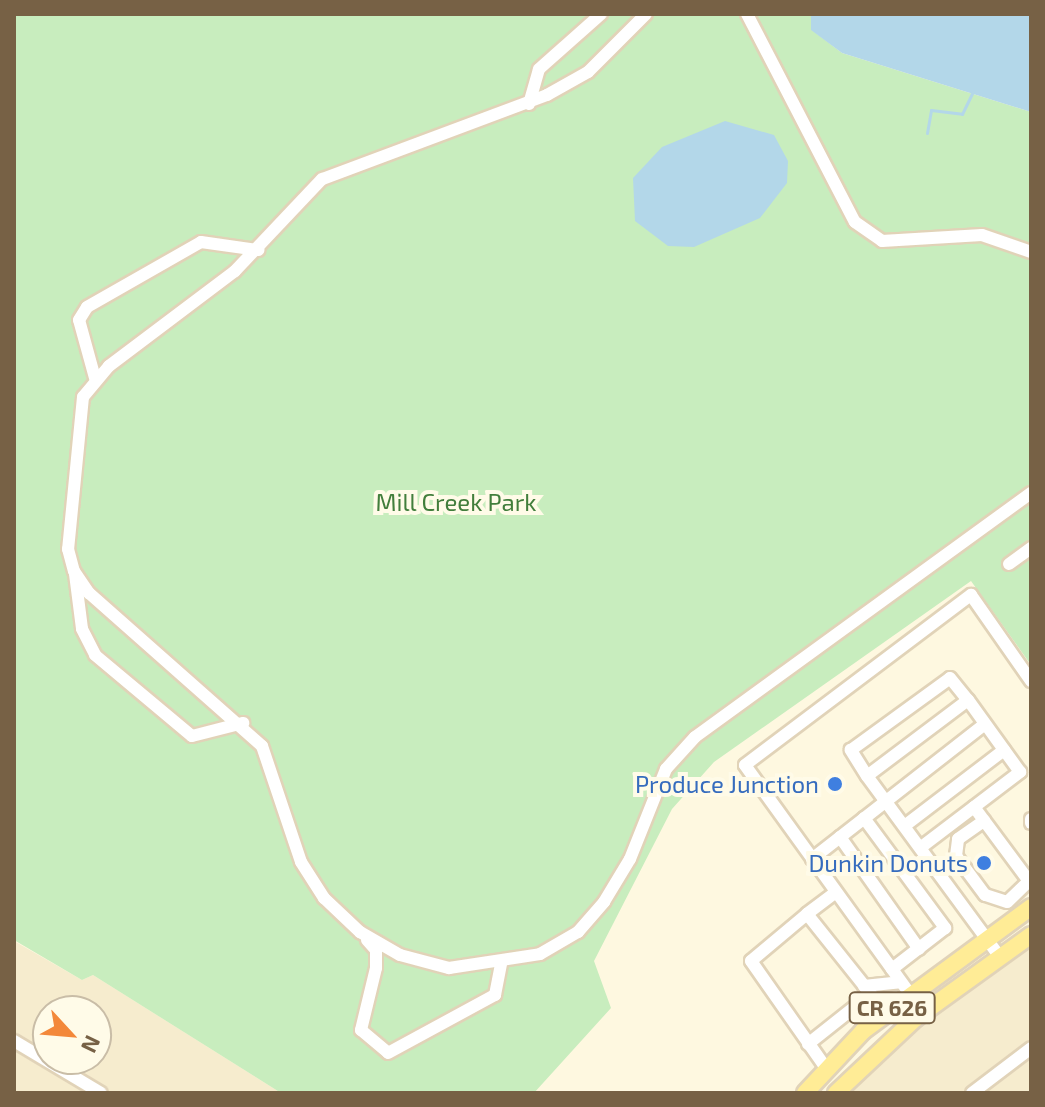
<!DOCTYPE html>
<html>
<head>
<meta charset="utf-8">
<style>
  body { margin:0 }
  #map { position:relative; width:1045px; height:1107px; overflow:hidden; background:#fef8e0; font-family:"Exo 2",sans-serif }
  div>[style] { position:absolute }
  .residential>* { inset:0; background:#f6ecce }
  .green>* { inset:0; background:#c8edbe }
  .water>* { inset:0; background:#b3d7e9 }
  .stream>* { height:3px; margin:-1.5px; padding:0 1.5px; transform-origin:1.5px; border-radius:1.5px; background:#b3d7e9 }
  .roads { filter:drop-shadow(2px 0 #e1d3b8) drop-shadow(-2px 0 #e1d3b8) drop-shadow(0 2px #e1d3b8) drop-shadow(0 -2px #e1d3b8) }
  .minor>* { height:12px; margin:-6px; padding:0 6px; transform-origin:6px; border-radius:6px; background:#fff }
  .major>* { height:16px; margin:-8px; padding:0 8px; transform-origin:8px; border-radius:8px; background:#ffec96 }
  .dots>* { width:22px; height:22px; translate:-50% -50%; box-sizing:border-box; border:4px solid #fffbe8; border-radius:50% }
  span { translate:-50% -50%; white-space:nowrap; text-align:center; line-height:1.15; -webkit-text-stroke:8px #fffbe8; paint-order:stroke }
  .shield-label span { padding:2px 6px; background:#fffbe8; border:2px solid; border-radius:6px; -webkit-text-stroke-width:0 }
  .shield-label { font-size:22px; color:#776145; font-weight:700 }
  .park-label { font-size:24px; color:#427e3c }
  .shop-label { font-size:24px; color:#366cbe }
  .right { translate:-100% -50%; text-align:right }
  .frame { position:absolute; inset:0; border:16px solid #776145; pointer-events:none }
  .north { position:absolute; left:32px; top:995px; width:80px; height:80px; box-sizing:border-box; background:#fffbe8; border:2px solid #c9bda7; border-radius:50%; rotate:116deg; font-size:22px; font-weight:700; line-height:32px; text-align:center; color:#776145 }
  .north::after { content:''; display:block; margin:auto; width:28px; height:36px; background:#f3883a; clip-path:polygon(50% 0,100% 100%,50% 72%,0 100%) }
</style>
</head>
<body>
<div id="map">
  <div class="residential">
    <div style="clip-path:polygon(1031px 935px,1031px 1093px,837px 1093px,865px 1062px)"></div>
    <div style="clip-path:polygon(evenodd,14px 941px,82px 980px,93px 975px,281px 1093px,14px 1093px,14px 941px,48px 1011px,96px 1011px,96px 1059px,48px 1059px,48px 1011px)"></div>
  </div>
  <div class="green">
    <div style="clip-path:polygon(14px 14px,811px 14px,812px 30px,842px 53px,1031px 112px,1031px 665px,971px 581px,714px 762px,672px 809px,594px 961px,611px 1008px,534px 1093px,281px 1093px,93px 975px,82px 980px,14px 940px)"></div>
  </div>
  <div class="water">
    <div style="clip-path:polygon(811px 14px,1031px 14px,1031px 112px,842px 53px,811px 30px)"></div>
    <div style="clip-path:polygon(725px 121px,774px 135px,788px 161px,787px 183px,760px 218px,694px 247px,668px 246px,635px 221px,633px 178px,662px 147px)"></div>
  </div>
  <div class="stream">
    <div style="left:927px;top:133px;width:23px;rotate:-80deg"></div>
    <div style="left:931px;top:110px;width:31px;rotate:7deg"></div>
    <div style="left:962px;top:114px;width:25px;rotate:-64deg"></div>
  </div>
  <div class="roads">
    <div class="minor">
      <div style="left:646px;top:14px;width:82px;rotate:135deg"></div>
      <div style="left:588px;top:72px;width:47px;rotate:150.7deg"></div>
      <div style="left:547px;top:95px;width:240px;rotate:159.5deg"></div>
      <div style="left:322px;top:179px;width:127px;rotate:133.4deg"></div>
      <div style="left:235px;top:271px;width:158px;rotate:143deg"></div>
      <div style="left:109px;top:366px;width:40px;rotate:130deg"></div>
      <div style="left:83px;top:397px;width:153px;rotate:95.6deg"></div>
      <div style="left:68px;top:549px;width:23px;rotate:75deg"></div>
      <div style="left:74px;top:571px;width:27px;rotate:56deg"></div>
      <div style="left:89px;top:593px;width:231px;rotate:41.5deg"></div>
      <div style="left:262px;top:746px;width:122px;rotate:71.4deg"></div>
      <div style="left:301px;top:862px;width:43px;rotate:57.4deg"></div>
      <div style="left:324px;top:898px;width:50px;rotate:43.4deg"></div>
      <div style="left:360px;top:932px;width:46px;rotate:29.9deg"></div>
      <div style="left:400px;top:955px;width:51px;rotate:14.9deg"></div>
      <div style="left:449px;top:968px;width:92px;rotate:-8.7deg"></div>
      <div style="left:540px;top:954px;width:44px;rotate:-30.1deg"></div>
      <div style="left:578px;top:932px;width:40px;rotate:-49deg"></div>
      <div style="left:604px;top:902px;width:50px;rotate:-58.8deg"></div>
      <div style="left:630px;top:859px;width:97px;rotate:-68.2deg"></div>
      <div style="left:666px;top:769px;width:43px;rotate:-47.8deg"></div>
      <div style="left:695px;top:737px;width:415px;rotate:-36deg"></div>
      <div style="left:747px;top:14px;width:234px;rotate:62.6deg"></div>
      <div style="left:855px;top:222px;width:33px;rotate:35deg"></div>
      <div style="left:882px;top:241px;width:100px;rotate:-3.4deg"></div>
      <div style="left:982px;top:235px;width:52px;rotate:19.1deg"></div>
      <div style="left:529px;top:104px;width:36px;rotate:-74deg"></div>
      <div style="left:539px;top:69px;width:83px;rotate:-41.6deg"></div>
      <div style="left:95px;top:378px;width:60px;rotate:-105.4deg"></div>
      <div style="left:79px;top:320px;width:15px;rotate:-58deg"></div>
      <div style="left:87px;top:307px;width:131px;rotate:-29.7deg"></div>
      <div style="left:201px;top:242px;width:58px;rotate:8deg"></div>
      <div style="left:1009px;top:564px;width:27px;rotate:-36deg"></div>
      <div style="left:75px;top:574px;width:55px;rotate:82.7deg"></div>
      <div style="left:82px;top:629px;width:29px;rotate:63deg"></div>
      <div style="left:95px;top:655px;width:126px;rotate:39.9deg"></div>
      <div style="left:192px;top:736px;width:53px;rotate:-14.3deg"></div>
      <div style="left:867px;top:776px;width:31px;rotate:-122deg"></div>
      <div style="left:851px;top:750px;width:122px;rotate:-36deg"></div>
      <div style="left:950px;top:678px;width:28px;rotate:51deg"></div>
      <div style="left:974px;top:807px;width:92px;rotate:53.4deg"></div>
      <div style="left:1029px;top:881px;width:30px;rotate:136deg"></div>
      <div style="left:1007px;top:902px;width:23px;rotate:-162deg"></div>
      <div style="left:985px;top:895px;width:49px;rotate:-126.6deg"></div>
      <div style="left:956px;top:856px;width:17px;rotate:-83deg"></div>
      <div style="left:958px;top:839px;width:32px;rotate:-35deg"></div>
      <div style="left:864px;top:818px;width:137px;rotate:53.6deg"></div>
      <div style="left:945px;top:928px;width:67px;rotate:142.3deg"></div>
      <div style="left:1031px;top:819px;width:4px;rotate:90deg"></div>
      <div style="left:907px;top:824px;width:122px;rotate:-37.3deg"></div>
      <div style="left:840px;top:837px;width:137px;rotate:54.8deg"></div>
      <div style="left:924px;top:845px;width:121px;rotate:-37.2deg"></div>
      <div style="left:1020px;top:772px;width:89px;rotate:-125.8deg"></div>
      <div style="left:968px;top:700px;width:126px;rotate:143deg"></div>
      <div style="left:867px;top:776px;width:225px;rotate:53.7deg"></div>
      <div style="left:812px;top:859px;width:219px;rotate:-38deg"></div>
      <div style="left:836px;top:892px;width:36px;rotate:143deg"></div>
      <div style="left:807px;top:914px;width:127px;rotate:51.4deg"></div>
      <div style="left:807px;top:914px;width:73px;rotate:140deg"></div>
      <div style="left:751px;top:961px;width:131px;rotate:55deg"></div>
      <div style="left:367px;top:940px;width:13px;rotate:48deg"></div>
      <div style="left:376px;top:950px;width:18px;rotate:90deg"></div>
      <div style="left:376px;top:968px;width:64px;rotate:103.6deg"></div>
      <div style="left:361px;top:1030px;width:35px;rotate:40deg"></div>
      <div style="left:388px;top:1053px;width:122px;rotate:-28.5deg"></div>
      <div style="left:495px;top:995px;width:32px;rotate:-79deg"></div>
      <div style="left:864px;top:986px;width:36px;rotate:-6deg"></div>
      <div style="left:910px;top:994px;width:282px;rotate:-125.8deg"></div>
      <div style="left:745px;top:765px;width:283px;rotate:-37deg"></div>
      <div style="left:971px;top:595px;width:105px;rotate:55.1deg"></div>
      <div style="left:14px;top:1041px;width:101px;rotate:30.9deg"></div>
      <div style="left:808px;top:1044px;width:80px;rotate:-38.4deg"></div>
      <div style="left:972px;top:1093px;width:74px;rotate:-37.3deg"></div>
    </div>
    <div class="major">
      <div style="left:805px;top:1093px;width:85px;rotate:-46.9deg"></div>
      <div style="left:863px;top:1031px;width:209px;rotate:-36.4deg"></div>
      <div style="left:836px;top:1093px;width:110px;rotate:-43.2deg"></div>
      <div style="left:916px;top:1018px;width:142px;rotate:-35.8deg"></div>
    </div>
  </div>
  <div class="dots">
    <div style="left:835px;top:784px;background:#3f7fe0"></div>
    <div style="left:984px;top:863px;background:#3f7fe0"></div>
  </div>
  <div class="shield-label">
    <span style="left:892px;top:1008px">CR 626</span>
  </div>
  <div class="park-label">
    <span style="left:456px;top:502px">Mill Creek Park</span>
  </div>
  <div class="shop-label">
    <span class="right" style="left:819px;top:784px">Produce Junction</span>
    <span class="right" style="left:968px;top:863px">Dunkin Donuts</span>
  </div>
  <div class="frame"></div>
  <div class="north">N</div>
</div>
</body>
</html>
